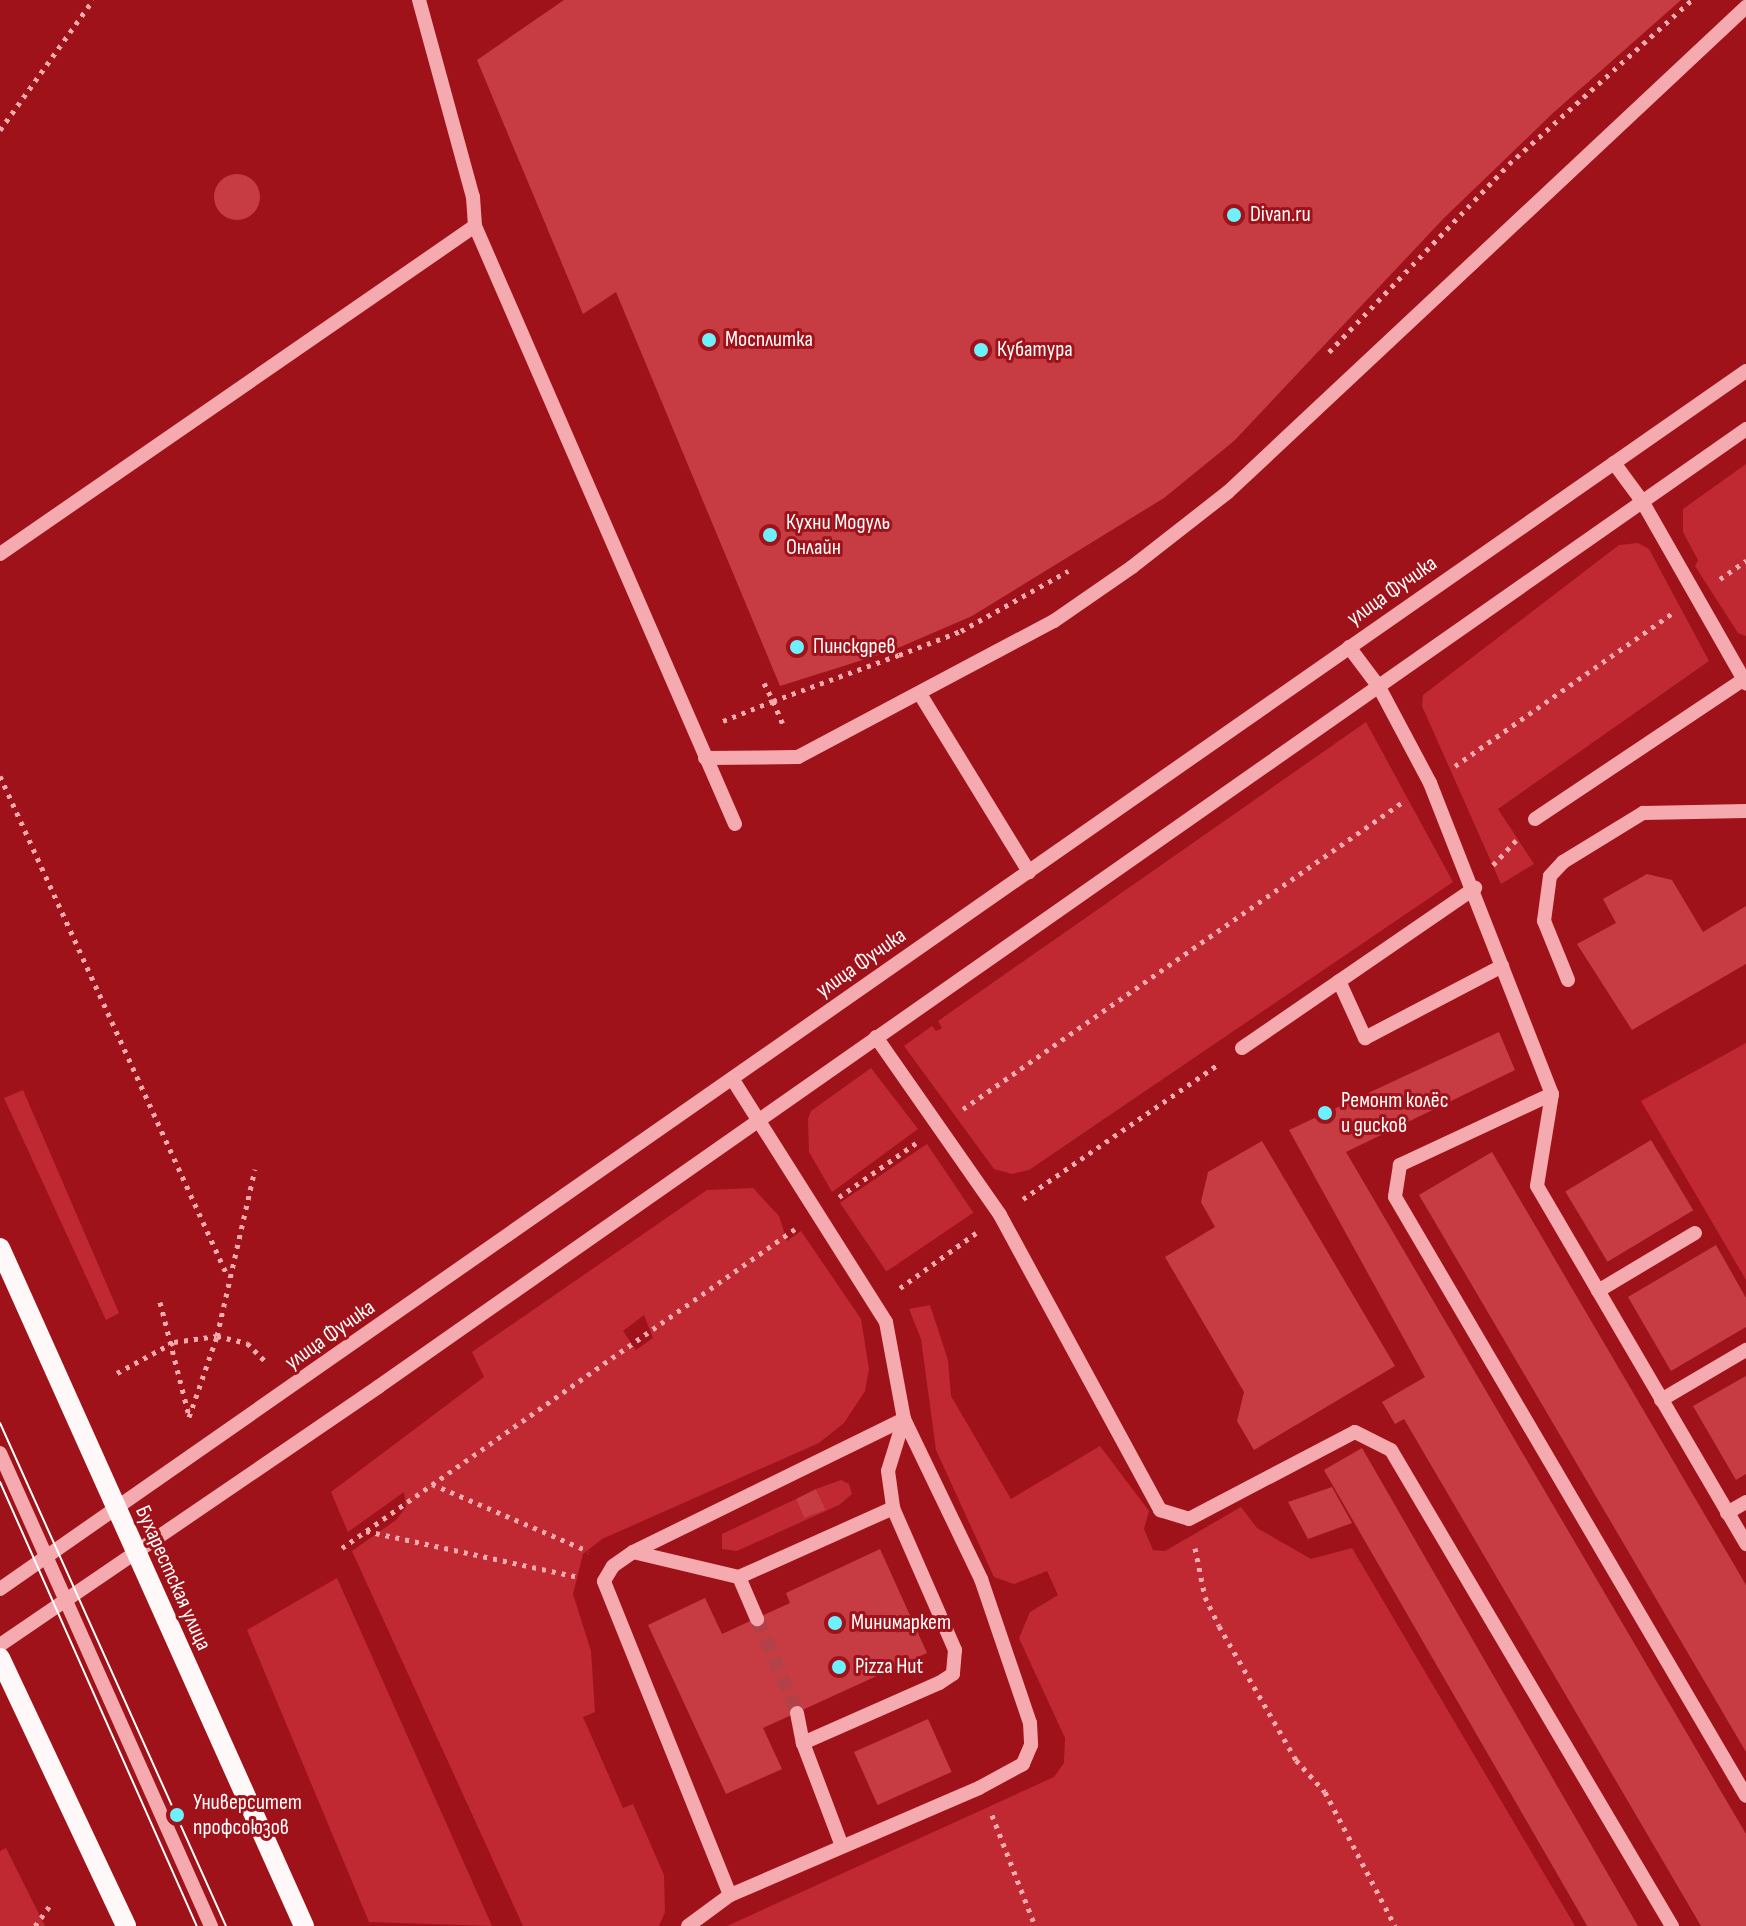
<!DOCTYPE html>
<html>
<head>
<meta charset="utf-8">
<style>
  body { margin:0 }
  #map { position:relative; width:1746px; height:1926px; overflow:hidden; background:#a01219; font-family:"Sofia Sans Condensed",sans-serif }
  div>[style] { position:absolute }
  .green>* { inset:0; background:#c02832; transform-origin:0 0 }
  .building>* { inset:0; background:#c73b43; transform-origin:0 0 }
  .round { border-radius:50% }
  .minor-tunnel>* { height:14px; margin-top:-7px; transform-origin:0; background:repeating-linear-gradient(90deg,#b34147 0 14px,transparent 0 21px) }
  .path>* { height:5px; margin-top:-2.5px; transform-origin:0; background:repeating-linear-gradient(90deg,#f5aaaf 0 4px,transparent 0 10px) }
  .minor>* { height:14px; margin:-7px; padding:0 7px; transform-origin:7px; border-radius:7px; background:#f5aaaf }
  .major>* { height:20px; margin:-10px; padding:0 10px; transform-origin:10px; border-radius:10px; background:#fff8f8 }
  .tram>* { height:2px; margin:-1px; padding:0 1px; transform-origin:1px; border-radius:1px; background:#fff }
  .dots>* { width:22px; height:22px; translate:-50% -50%; box-sizing:border-box; border:4px solid #a01219; border-radius:50% }
  span { translate:-50% -50%; white-space:nowrap; text-align:center; line-height:1.15; -webkit-text-stroke:6px #a01219; paint-order:stroke }
  .poi-label { font-size:22px; color:#fff }
  .left { translate:0 -50%; text-align:left }
  .street-label { font-size:22px; color:#fff }
</style>
</head>
<body>
<div id="map">
  <div class="green">
    <div style="clip-path:polygon(1746px 464px,1746px 636px,1738px 633px,1695px 566px,1698px 560px,1683px 532px,1683px 509px)"></div>
    <div style="clip-path:polygon(1638px 543px,1649px 549px,1709px 661px,1498px 809px,1534px 864px,1501px 884px,1422px 706px,1423px 695px,1619px 545px)"></div>
    <div style="clip-path:polygon(1366px 722px,1453px 882px,1029px 1170px,1012px 1174px,994px 1169px,904px 1046px,932px 1026px,936px 1031px,942px 1028px,938px 1021px)"></div>
    <div style="clip-path:polygon(1746px 1043px,1746px 1280px,1641px 1101px)"></div>
    <div style="clip-path:polygon(871px 1068px,918px 1129px,832px 1192px,809px 1152px,808px 1119px,811px 1111px)"></div>
    <div style="clip-path:polygon(23px 1090px,119px 1313px,106px 1320px,4px 1098px)"></div>
    <div style="left:927px;top:1144px;width:83px;height:105px;rotate:56deg"></div>
    <div style="clip-path:polygon(evenodd,753px 1188px,779px 1216px,787px 1241px,801px 1231px,861px 1319px,869px 1369px,865px 1391px,844px 1423px,819px 1443px,602px 1539px,583px 1554px,573px 1594px,591px 1651px,595px 1712px,583px 1717px,623px 1808px,633px 1804px,664px 1875px,665px 1912px,659px 1926px,523px 1926px,352px 1551px,396px 1520px,406px 1507px,404px 1492px,348px 1532px,331px 1492px,484px 1377px,472px 1352px,707px 1190px,753px 1188px,644px 1315px,653px 1338px,636px 1350px,623px 1331px,644px 1315px)"></div>
    <div style="clip-path:polygon(930px 1305px,948px 1360px,951px 1396px,1011px 1499px,1100px 1446px,1149px 1511px,1144px 1529px,1153px 1550px,1165px 1551px,1241px 1507px,1257px 1528px,1311px 1559px,1352px 1548px,1575px 1926px,727px 1926px,1054px 1777px,1064px 1763px,1065px 1738px,1019px 1638px,1030px 1612px,1058px 1595px,1047px 1571px,1014px 1584px,994px 1577px,936px 1450px,921px 1339px,909px 1309px)"></div>
    <div style="clip-path:polygon(841px 1480px,849px 1484px,852px 1494px,839px 1505px,737px 1551px,722px 1549px,722px 1534px,796px 1499px,804px 1518px,826px 1510px,816px 1489px)"></div>
    <div style="clip-path:polygon(337px 1578px,492px 1926px,369px 1922px,247px 1630px)"></div>
    <div style="clip-path:polygon(6px 1848px,45px 1926px,0 1926px,0 1851px)"></div>
  </div>
  <div class="building">
    <div style="clip-path:polygon(564px 0,1681px 0,1553px 113px,1444px 218px,1234px 441px,1164px 498px,972px 616px,891px 651px,780px 686px,616px 292px,583px 314px,477px 60px)"></div>
    <div class="round" style="left:214px;top:174px;width:46px;height:46px"></div>
    <div style="clip-path:polygon(1647px 874px,1672px 880px,1703px 932px,1746px 906px,1746px 964px,1632px 1030px,1577px 944px,1616px 923px,1603px 899px)"></div>
    <div style="clip-path:polygon(1499px 1032px,1515px 1070px,1346px 1152px,1746px 1834px,1746px 1926px,1701px 1926px,1404px 1419px,1395px 1424px,1382px 1402px,1425px 1377px,1289px 1130px)"></div>
    <div style="left:1651px;top:1140px;width:82px;height:100px;rotate:59deg"></div>
    <div style="clip-path:polygon(1262px 1141px,1395px 1366px,1254px 1450px,1237px 1421px,1244px 1392px,1165px 1257px,1215px 1227px,1201px 1202px,1208px 1172px)"></div>
    <div style="clip-path:polygon(1492px 1152px,1746px 1585px,1746px 1752px,1419px 1195px)"></div>
    <div style="clip-path:polygon(1716px 1245px,1746px 1298px,1746px 1327px,1671px 1371px,1628px 1297px)"></div>
    <div style="clip-path:polygon(1746px 1376px,1746px 1474px,1736px 1480px,1693px 1406px)"></div>
    <div style="left:1362px;top:1448px;width:554px;height:44px;rotate:60deg"></div>
    <div style="clip-path:polygon(1332px 1487px,1352px 1523px,1308px 1539px,1288px 1502px)"></div>
    <div style="clip-path:polygon(816px 1489px,826px 1510px,804px 1518px,796px 1499px)"></div>
    <div style="clip-path:polygon(880px 1549px,927px 1653px,763px 1728px,782px 1769px,726px 1794px,648px 1625px,705px 1598px,722px 1634px,790px 1603px,786px 1593px)"></div>
    <div style="left:928px;top:1719px;width:58px;height:81px;rotate:66deg"></div>
  </div>
  <div class="minor-tunnel">
    <div style="left:757px;top:1619px;width:102px;rotate:66.9deg"></div>
  </div>
  <div class="path">
    <div style="left:0;top:130px;width:160px;rotate:-54.4deg"></div>
    <div style="left:1329px;top:352px;width:260px;rotate:-46.2deg"></div>
    <div style="left:1509px;top:164px;width:246px;rotate:-41.9deg"></div>
    <div style="left:1720px;top:579px;width:32px;rotate:-35deg"></div>
    <div style="left:764px;top:683px;width:20px;rotate:63deg"></div>
    <div style="left:773px;top:701px;width:134px;rotate:-20.1deg"></div>
    <div style="left:899px;top:655px;width:66px;rotate:-21.2deg"></div>
    <div style="left:961px;top:631px;width:123px;rotate:-29.3deg"></div>
    <div style="left:723px;top:721px;width:54px;rotate:-21.8deg"></div>
    <div style="left:773px;top:701px;width:28px;rotate:67deg"></div>
    <div style="left:1455px;top:766px;width:266px;rotate:-35.1deg"></div>
    <div style="left:0;top:776px;width:550px;rotate:65.53deg"></div>
    <div style="left:1493px;top:865px;width:34px;rotate:-47deg"></div>
    <div style="left:963px;top:1109px;width:538px;rotate:-34.93deg"></div>
    <div style="left:839px;top:1197px;width:94px;rotate:-35deg"></div>
    <div style="left:1023px;top:1199px;width:238px;rotate:-34.6deg"></div>
    <div style="left:900px;top:1288px;width:94px;rotate:-35.9deg"></div>
    <div style="left:160px;top:1302px;width:118px;rotate:75.7deg"></div>
    <div style="left:117px;top:1373px;width:65px;rotate:-28.5deg"></div>
    <div style="left:174px;top:1342px;width:43px;rotate:-7.9deg"></div>
    <div style="left:217px;top:1336px;width:31px;rotate:13deg"></div>
    <div style="left:247px;top:1343px;width:28px;rotate:45deg"></div>
    <div style="left:189px;top:1417px;width:86px;rotate:-70.9deg"></div>
    <div style="left:217px;top:1336px;width:171px;rotate:-77.2deg"></div>
    <div style="left:432px;top:1484px;width:170px;rotate:23.2deg"></div>
    <div style="left:366px;top:1531px;width:214px;rotate:12.2deg"></div>
    <div style="left:342px;top:1548px;width:554px;rotate:-35.15deg"></div>
    <div style="left:1195px;top:1548px;width:50px;rotate:78.5deg"></div>
    <div style="left:1205px;top:1597px;width:32px;rotate:64deg"></div>
    <div style="left:1219px;top:1626px;width:155px;rotate:60.1deg"></div>
    <div style="left:1296px;top:1760px;width:43px;rotate:47.8deg"></div>
    <div style="left:1325px;top:1792px;width:151px;rotate:62.4deg"></div>
    <div style="left:992px;top:1815px;width:119px;rotate:68.8deg"></div>
    <div style="left:35px;top:1926px;width:27px;rotate:-54deg"></div>
  </div>
  <div class="minor">
    <div style="left:419px;top:0;width:204px;rotate:74.7deg"></div>
    <div style="left:473px;top:197px;width:29px;rotate:86deg"></div>
    <div style="left:475px;top:226px;width:652px;rotate:66.5deg"></div>
    <div style="left:1614px;top:463px;width:47px;rotate:53.6deg"></div>
    <div style="left:1642px;top:501px;width:210px;rotate:60.3deg"></div>
    <div style="left:0;top:554px;width:577px;rotate:-34.63deg"></div>
    <div style="left:1349px;top:647px;width:50px;rotate:53.1deg"></div>
    <div style="left:1379px;top:687px;width:109px;rotate:62deg"></div>
    <div style="left:1430px;top:783px;width:334px;rotate:68.6deg"></div>
    <div style="left:1552px;top:1094px;width:168px;rotate:155deg"></div>
    <div style="left:1400px;top:1165px;width:32px;rotate:99deg"></div>
    <div style="left:1395px;top:1197px;width:694px;rotate:59.63deg"></div>
    <div style="left:920px;top:694px;width:209px;rotate:58.5deg"></div>
    <div style="left:705px;top:758px;width:93px;rotate:-0.6deg"></div>
    <div style="left:798px;top:757px;width:290px;rotate:-28deg"></div>
    <div style="left:1054px;top:621px;width:95px;rotate:-34.7deg"></div>
    <div style="left:1132px;top:567px;width:122px;rotate:-38deg"></div>
    <div style="left:1228px;top:492px;width:710px;rotate:-43.12deg"></div>
    <div style="left:1535px;top:819px;width:254px;rotate:-33.8deg"></div>
    <div style="left:1568px;top:980px;width:64px;rotate:-112.1deg"></div>
    <div style="left:1544px;top:921px;width:45px;rotate:-82.4deg"></div>
    <div style="left:1550px;top:876px;width:19px;rotate:-47deg"></div>
    <div style="left:1563px;top:862px;width:94px;rotate:-31.5deg"></div>
    <div style="left:1643px;top:813px;width:103px;rotate:-1.1deg"></div>
    <div style="left:1339px;top:981px;width:63px;rotate:65.5deg"></div>
    <div style="left:1365px;top:1038px;width:155px;rotate:-27.7deg"></div>
    <div style="left:876px;top:1037px;width:217px;rotate:55.1deg"></div>
    <div style="left:1000px;top:1215px;width:336px;rotate:61.5deg"></div>
    <div style="left:1160px;top:1510px;width:30px;rotate:17deg"></div>
    <div style="left:1189px;top:1519px;width:187px;rotate:-27.7deg"></div>
    <div style="left:1355px;top:1432px;width:40px;rotate:26.6deg"></div>
    <div style="left:1391px;top:1450px;width:553px;rotate:59.45deg"></div>
    <div style="left:1242px;top:1048px;width:283px;rotate:-34.5deg"></div>
    <div style="left:733px;top:1080px;width:286px;rotate:57.7deg"></div>
    <div style="left:886px;top:1322px;width:99px;rotate:79.5deg"></div>
    <div style="left:904px;top:1419px;width:54px;rotate:107.1deg"></div>
    <div style="left:888px;top:1471px;width:37px;rotate:82deg"></div>
    <div style="left:893px;top:1508px;width:155px;rotate:66.4deg"></div>
    <div style="left:955px;top:1650px;width:24px;rotate:95deg"></div>
    <div style="left:953px;top:1674px;width:17px;rotate:147deg"></div>
    <div style="left:939px;top:1683px;width:149px;rotate:156.2deg"></div>
    <div style="left:1552px;top:1094px;width:93px;rotate:99.3deg"></div>
    <div style="left:1537px;top:1186px;width:415px;rotate:59.7deg"></div>
    <div style="left:1598px;top:1291px;width:113px;rotate:-30.9deg"></div>
    <div style="left:1661px;top:1400px;width:99px;rotate:-30.5deg"></div>
    <div style="left:904px;top:1419px;width:178px;rotate:64.3deg"></div>
    <div style="left:981px;top:1579px;width:152px;rotate:71.2deg"></div>
    <div style="left:1030px;top:1723px;width:22px;rotate:87deg"></div>
    <div style="left:1031px;top:1745px;width:21px;rotate:113deg"></div>
    <div style="left:1023px;top:1764px;width:50px;rotate:151.4deg"></div>
    <div style="left:979px;top:1788px;width:271px;rotate:156.7deg"></div>
    <div style="left:730px;top:1895px;width:338px;rotate:-111.9deg"></div>
    <div style="left:604px;top:1581px;width:17px;rotate:-59deg"></div>
    <div style="left:613px;top:1566px;width:24px;rotate:-35deg"></div>
    <div style="left:633px;top:1552px;width:302px;rotate:-26.1deg"></div>
    <div style="left:0;top:1453px;width:518px;rotate:65.96deg"></div>
    <div style="left:1727px;top:1513px;width:22px;rotate:-30deg"></div>
    <div style="left:633px;top:1552px;width:109px;rotate:13.3deg"></div>
    <div style="left:739px;top:1577px;width:169px;rotate:-24.1deg"></div>
    <div style="left:739px;top:1577px;width:46px;rotate:66.8deg"></div>
    <div style="left:0;top:1589px;width:2129px;rotate:-34.9deg"></div>
    <div style="left:0;top:1645px;width:458px;rotate:-34.3deg"></div>
    <div style="left:378px;top:1387px;width:1670px;rotate:-35deg"></div>
    <div style="left:797px;top:1713px;width:31px;rotate:79deg"></div>
    <div style="left:803px;top:1743px;width:110px;rotate:69.3deg"></div>
    <div style="left:688px;top:1926px;width:52px;rotate:-36.4deg"></div>
  </div>
  <div class="major">
    <div style="left:0;top:1248px;width:743px;rotate:65.85deg"></div>
    <div style="left:0;top:1658px;width:296px;rotate:64.8deg"></div>
  </div>
  <div class="tram">
    <div style="left:0;top:1423px;width:551px;rotate:65.81deg"></div>
    <div style="left:0;top:1482px;width:486px;rotate:66.1deg"></div>
  </div>
  <div class="dots">
    <div style="left:1234px;top:215px;background:#6ef1ff"></div>
    <div style="left:709px;top:340px;background:#6ef1ff"></div>
    <div style="left:981px;top:350px;background:#6ef1ff"></div>
    <div style="left:770px;top:535px;background:#6ef1ff"></div>
    <div style="left:797px;top:647px;background:#6ef1ff"></div>
    <div style="left:1325px;top:1113px;background:#6ef1ff"></div>
    <div style="left:835px;top:1623px;background:#6ef1ff"></div>
    <div style="left:839px;top:1667px;background:#6ef1ff"></div>
    <div style="left:177px;top:1815px;background:#6ef1ff"></div>
  </div>
  <div class="poi-label">
    <span class="left" style="left:1250px;top:215px">Divan.ru</span>
    <span class="left" style="left:725px;top:340px">Мосплитка</span>
    <span class="left" style="left:997px;top:350px">Кубатура</span>
    <span class="left" style="left:786px;top:535px">Кухни Модуль<br>Онлайн</span>
    <span class="left" style="left:813px;top:647px">Пинскдрев</span>
    <span class="left" style="left:1341px;top:1113px">Ремонт колёс<br>и дисков</span>
    <span class="left" style="left:851px;top:1623px">Минимаркет</span>
    <span class="left" style="left:855px;top:1667px">Pizza Hut</span>
    <span class="left" style="left:193px;top:1815px">Университет<br>профсоюзов</span>
  </div>
  <div class="street-label">
    <span style="left:1392px;top:591px;rotate:-35deg">улица Фучика</span>
    <span style="left:861px;top:963px;rotate:-35deg">улица Фучика</span>
    <span style="left:330px;top:1335px;rotate:-35deg">улица Фучика</span>
    <span style="left:173px;top:1578px;rotate:66deg">Бухарестская улица</span>
  </div>
</div>
</body>
</html>
